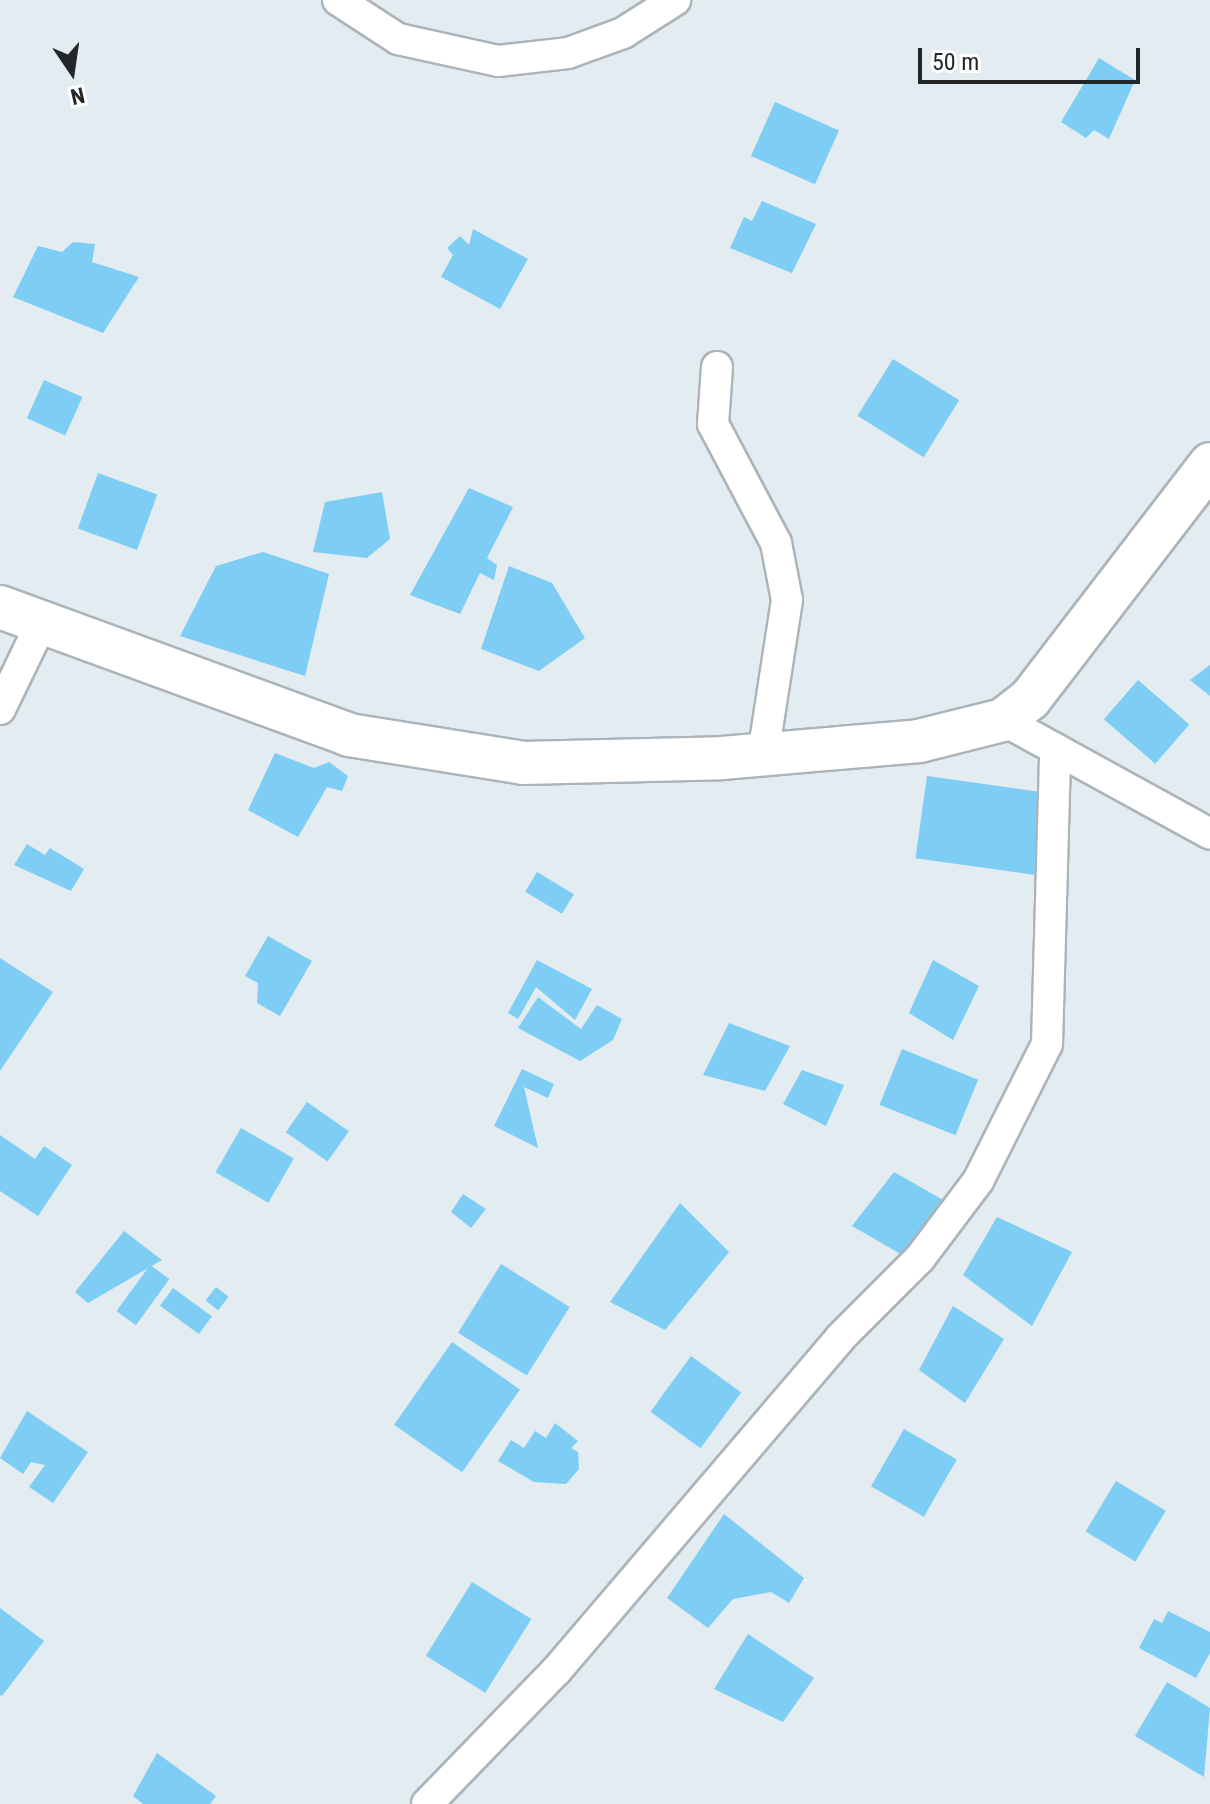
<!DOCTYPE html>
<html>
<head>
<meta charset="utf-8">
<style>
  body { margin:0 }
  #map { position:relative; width:1210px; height:1804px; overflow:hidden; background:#e3ecf0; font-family:"Roboto Condensed",sans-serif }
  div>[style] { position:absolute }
  .building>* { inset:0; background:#7dcdf4; transform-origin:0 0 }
  .roads { filter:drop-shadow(2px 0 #acb4b9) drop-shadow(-2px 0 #acb4b9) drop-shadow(0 2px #acb4b9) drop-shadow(0 -2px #acb4b9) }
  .street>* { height:30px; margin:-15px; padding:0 15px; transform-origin:15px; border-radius:15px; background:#fff }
  .secondary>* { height:42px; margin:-21px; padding:0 21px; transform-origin:21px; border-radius:21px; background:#fff }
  span { translate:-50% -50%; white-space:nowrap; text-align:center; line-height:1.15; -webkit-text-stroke:6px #fff; paint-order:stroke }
  .north { position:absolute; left:32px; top:32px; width:80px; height:80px; -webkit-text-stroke:6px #fff; paint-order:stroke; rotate:167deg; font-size:22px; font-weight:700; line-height:32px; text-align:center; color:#232728 }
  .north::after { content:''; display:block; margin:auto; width:28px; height:36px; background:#232728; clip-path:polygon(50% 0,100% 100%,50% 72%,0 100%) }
  .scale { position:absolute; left:918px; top:48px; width:222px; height:36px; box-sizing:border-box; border:4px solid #232728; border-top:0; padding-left:10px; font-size:24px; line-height:28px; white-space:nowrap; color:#232728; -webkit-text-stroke:6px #fff; paint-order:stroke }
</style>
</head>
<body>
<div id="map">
  <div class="building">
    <div style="clip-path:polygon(1099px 58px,1135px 80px,1109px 139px,1094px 130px,1086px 138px,1061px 122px)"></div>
    <div style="left:775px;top:102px;width:70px;height:59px;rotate:24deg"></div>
    <div style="clip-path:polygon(762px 201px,816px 224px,792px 273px,730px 248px,744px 217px,752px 221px)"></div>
    <div style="clip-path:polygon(473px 229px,528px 259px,500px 309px,441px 277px,453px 255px,447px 248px,460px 236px,469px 245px)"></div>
    <div style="clip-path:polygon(73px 242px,95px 244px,92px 262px,139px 277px,103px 333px,13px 297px,38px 246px,62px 252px)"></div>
    <div style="left:893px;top:359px;width:78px;height:67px;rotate:32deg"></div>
    <div style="left:44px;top:380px;width:42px;height:42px;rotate:24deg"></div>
    <div style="left:98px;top:473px;width:63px;height:59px;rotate:20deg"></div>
    <div style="clip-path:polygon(469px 488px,513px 507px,487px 558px,497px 565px,494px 580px,480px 573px,460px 614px,410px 595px)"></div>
    <div style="clip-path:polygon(382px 492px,390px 539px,367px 558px,313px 552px,325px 502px)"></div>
    <div style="clip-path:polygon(263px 552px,329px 574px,305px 676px,180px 636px,216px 566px)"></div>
    <div style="clip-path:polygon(509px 566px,552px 583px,585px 638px,539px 671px,481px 649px)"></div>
    <div style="clip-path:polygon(1210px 665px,1210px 696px,1190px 680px)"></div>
    <div style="left:1138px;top:680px;width:68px;height:52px;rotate:41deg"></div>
    <div style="clip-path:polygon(275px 753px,314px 768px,329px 762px,348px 776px,342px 791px,327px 787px,298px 837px,248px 810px)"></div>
    <div style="left:927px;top:776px;width:126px;height:83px;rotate:8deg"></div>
    <div style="clip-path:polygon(27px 844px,45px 855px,50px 848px,84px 869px,71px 891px,14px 865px)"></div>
    <div style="left:537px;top:872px;width:43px;height:23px;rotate:31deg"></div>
    <div style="clip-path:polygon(268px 936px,312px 961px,280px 1016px,257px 1003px,258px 983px,245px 976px)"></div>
    <div style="clip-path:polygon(0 958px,53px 992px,0 1071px)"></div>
    <div style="clip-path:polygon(537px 960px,592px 989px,575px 1020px,536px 987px,518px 1019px,508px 1013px)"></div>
    <div style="clip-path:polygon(933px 960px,979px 986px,953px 1040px,909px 1013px)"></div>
    <div style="clip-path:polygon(538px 997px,581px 1029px,597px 1005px,622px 1019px,613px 1040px,580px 1061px,518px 1028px)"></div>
    <div style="clip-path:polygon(729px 1023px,790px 1046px,765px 1091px,703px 1075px)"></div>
    <div style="left:902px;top:1049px;width:82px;height:60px;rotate:22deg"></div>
    <div style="clip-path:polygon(522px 1069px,554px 1084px,548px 1098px,524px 1087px,538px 1148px,494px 1126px)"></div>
    <div style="clip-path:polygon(802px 1070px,844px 1085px,826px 1126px,783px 1104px)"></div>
    <div style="left:307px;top:1102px;width:51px;height:37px;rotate:35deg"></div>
    <div style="left:241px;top:1128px;width:61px;height:51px;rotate:30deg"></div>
    <div style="clip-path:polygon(0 1135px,35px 1159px,44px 1146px,72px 1165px,38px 1216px,0 1191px)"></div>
    <div style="clip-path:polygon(894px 1172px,945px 1201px,904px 1256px,852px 1226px)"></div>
    <div style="clip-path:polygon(463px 1194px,486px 1209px,471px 1228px,451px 1212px)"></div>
    <div style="clip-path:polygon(680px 1203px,729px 1252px,665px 1330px,610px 1302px)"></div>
    <div style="clip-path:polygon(997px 1217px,1072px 1252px,1032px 1326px,963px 1275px)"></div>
    <div style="clip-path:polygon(124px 1231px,162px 1260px,88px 1303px,75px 1292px)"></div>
    <div style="left:501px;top:1264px;width:81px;height:81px;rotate:32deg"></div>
    <div style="left:150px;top:1265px;width:24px;height:57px;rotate:36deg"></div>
    <div style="left:216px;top:1287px;width:16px;height:17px;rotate:38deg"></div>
    <div style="left:173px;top:1288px;width:48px;height:22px;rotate:36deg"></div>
    <div style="clip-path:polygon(953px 1306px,1004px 1339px,965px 1403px,919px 1370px)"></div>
    <div style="left:452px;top:1342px;width:83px;height:101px;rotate:35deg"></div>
    <div style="left:691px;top:1356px;width:62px;height:69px;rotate:36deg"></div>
    <div style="clip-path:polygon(27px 1411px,88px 1452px,53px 1503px,29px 1487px,45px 1465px,31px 1462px,23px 1474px,0 1458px)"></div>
    <div style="clip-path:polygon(555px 1423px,578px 1441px,571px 1448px,578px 1452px,579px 1469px,566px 1484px,534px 1482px,498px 1461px,511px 1440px,524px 1448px,535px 1431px,546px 1438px)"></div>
    <div style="left:904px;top:1429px;width:61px;height:66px;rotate:30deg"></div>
    <div style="left:1116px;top:1481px;width:58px;height:59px;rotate:31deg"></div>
    <div style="clip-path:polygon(724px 1514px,804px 1578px,789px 1603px,771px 1592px,733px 1599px,708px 1628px,667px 1598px)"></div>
    <div style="left:472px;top:1582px;width:70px;height:87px;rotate:32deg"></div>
    <div style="clip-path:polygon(0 1608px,44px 1641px,2px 1696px,0 1695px)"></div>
    <div style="clip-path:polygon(1168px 1611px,1210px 1632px,1210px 1653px,1196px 1678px,1139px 1648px,1154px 1619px,1162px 1623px)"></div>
    <div style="clip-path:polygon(748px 1634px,814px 1678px,783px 1722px,714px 1689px)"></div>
    <div style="clip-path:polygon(1167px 1682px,1210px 1708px,1204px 1777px,1135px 1736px)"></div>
    <div style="clip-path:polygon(157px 1753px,216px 1796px,210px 1804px,143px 1804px,133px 1796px)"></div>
  </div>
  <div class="roads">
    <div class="street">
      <div style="left:338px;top:0;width:72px;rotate:33deg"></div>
      <div style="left:398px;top:39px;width:102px;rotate:12.4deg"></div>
      <div style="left:498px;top:61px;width:70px;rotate:-6.5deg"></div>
      <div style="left:568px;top:53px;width:59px;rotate:-20deg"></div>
      <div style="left:623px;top:33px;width:62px;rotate:-32.4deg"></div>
      <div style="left:717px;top:367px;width:57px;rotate:94deg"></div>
      <div style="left:713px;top:424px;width:135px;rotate:62.1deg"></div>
      <div style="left:776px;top:543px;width:58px;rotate:79.1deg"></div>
      <div style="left:787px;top:600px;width:157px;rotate:98.8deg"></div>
      <div style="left:0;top:709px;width:99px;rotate:-64.2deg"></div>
      <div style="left:1003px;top:720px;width:236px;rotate:28.8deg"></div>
      <div style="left:427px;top:1804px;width:185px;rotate:-45.9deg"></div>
      <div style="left:556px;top:1671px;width:438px;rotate:-49.5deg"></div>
      <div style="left:840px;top:1338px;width:113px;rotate:-45deg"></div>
      <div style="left:920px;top:1258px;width:96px;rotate:-53deg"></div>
      <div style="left:978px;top:1181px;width:153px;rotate:-63.3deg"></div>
      <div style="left:1047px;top:1044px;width:295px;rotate:-88.4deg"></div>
    </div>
    <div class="secondary">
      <div style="left:0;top:607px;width:372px;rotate:20.1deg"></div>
      <div style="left:349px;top:735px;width:176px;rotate:9.1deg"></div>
      <div style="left:523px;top:763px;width:199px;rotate:-1.4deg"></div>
      <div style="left:722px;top:758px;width:198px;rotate:-4.9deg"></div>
      <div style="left:919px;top:741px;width:87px;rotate:-14deg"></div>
      <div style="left:1003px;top:720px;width:34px;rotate:-38deg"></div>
      <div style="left:1030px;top:699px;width:296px;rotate:-52.5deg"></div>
    </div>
  </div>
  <div class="north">N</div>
  <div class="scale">50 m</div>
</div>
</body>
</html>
